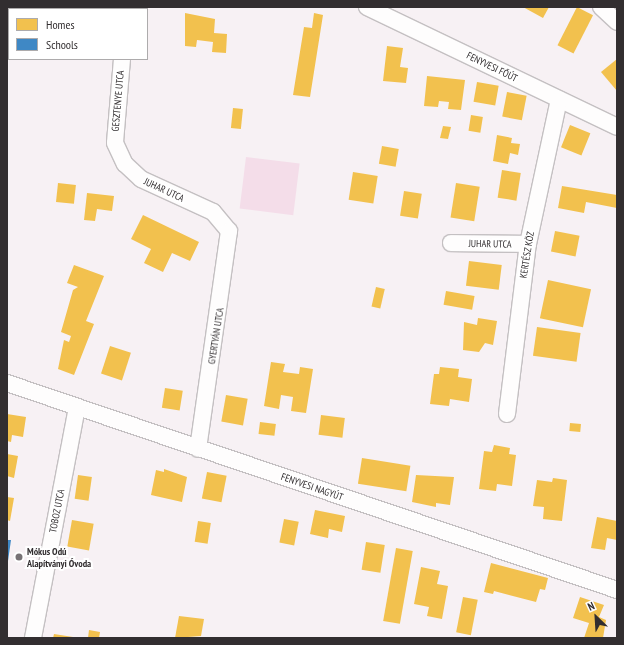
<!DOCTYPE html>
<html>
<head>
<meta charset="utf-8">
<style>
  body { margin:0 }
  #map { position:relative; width:624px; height:645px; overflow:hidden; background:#f7f1f4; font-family:"PT Sans Narrow",sans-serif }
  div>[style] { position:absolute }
  .green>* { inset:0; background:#f4dde9; transform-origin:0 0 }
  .homes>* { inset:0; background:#f2c14e; transform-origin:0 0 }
  .schools>* { inset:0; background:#3f88c5 }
  .roads { filter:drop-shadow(1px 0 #c4c0c2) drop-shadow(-1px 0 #c4c0c2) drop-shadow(0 1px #c4c0c2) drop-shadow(0 -1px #c4c0c2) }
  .street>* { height:16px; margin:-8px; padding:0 8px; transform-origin:8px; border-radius:8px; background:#fefdfd }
  .dots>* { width:11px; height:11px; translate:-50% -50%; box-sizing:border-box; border:2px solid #fff; border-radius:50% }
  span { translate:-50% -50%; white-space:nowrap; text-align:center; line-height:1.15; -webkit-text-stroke:4px #fff; paint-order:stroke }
  .street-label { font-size:10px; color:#322e30 }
  .poi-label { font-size:10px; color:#322e30; font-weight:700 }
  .left { translate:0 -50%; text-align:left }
  .frame { position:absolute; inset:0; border:8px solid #322e30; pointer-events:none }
  .legend { position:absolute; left:8px; top:8px; width:140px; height:52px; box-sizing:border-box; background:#fff; border:1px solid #adabac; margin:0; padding:5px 7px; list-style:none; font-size:12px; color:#322e30 }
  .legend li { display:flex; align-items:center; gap:8px; height:20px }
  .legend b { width:20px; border:1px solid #adabac }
  .north { position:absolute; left:576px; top:597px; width:40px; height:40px; -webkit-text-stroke:3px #fff; paint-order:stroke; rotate:335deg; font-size:11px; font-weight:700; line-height:16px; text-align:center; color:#322e30 }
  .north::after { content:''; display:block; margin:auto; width:14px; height:18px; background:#322e30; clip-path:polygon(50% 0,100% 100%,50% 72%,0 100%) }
</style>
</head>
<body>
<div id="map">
  <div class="green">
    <div style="left:246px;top:157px;width:54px;height:52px;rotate:7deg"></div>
  </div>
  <div class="homes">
    <div style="clip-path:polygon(22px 7px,76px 7px,22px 9px)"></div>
    <div style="clip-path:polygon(523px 7px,549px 7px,543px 18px)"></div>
    <div style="left:577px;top:7px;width:18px;height:43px;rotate:27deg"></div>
    <div style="clip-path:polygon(185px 13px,215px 19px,214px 33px,227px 34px,226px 53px,212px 52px,213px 42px,197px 40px,196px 47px,185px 46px)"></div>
    <div style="clip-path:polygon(314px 13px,323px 15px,310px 97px,293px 95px,304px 27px,312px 28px)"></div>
    <div style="clip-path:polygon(387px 46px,403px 48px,400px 67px,408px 68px,406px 83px,383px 81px)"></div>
    <div style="clip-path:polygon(617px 59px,617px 91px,601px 72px)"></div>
    <div style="clip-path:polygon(427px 76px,465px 80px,461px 110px,448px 109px,449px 102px,439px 101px,438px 107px,424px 106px)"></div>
    <div style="left:477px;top:82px;width:22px;height:20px;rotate:10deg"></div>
    <div style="left:507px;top:92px;width:20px;height:25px;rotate:11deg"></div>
    <div style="left:233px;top:108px;width:10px;height:20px;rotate:6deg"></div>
    <div style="left:471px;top:115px;width:12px;height:16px;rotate:9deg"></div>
    <div style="left:570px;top:125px;width:22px;height:24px;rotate:22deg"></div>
    <div style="clip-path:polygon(443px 126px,451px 127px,448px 139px,440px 138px)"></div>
    <div style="clip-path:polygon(497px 135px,512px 138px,511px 143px,520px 144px,518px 155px,510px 153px,508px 164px,493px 161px)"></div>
    <div style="left:382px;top:146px;width:17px;height:18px;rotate:10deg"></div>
    <div style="left:502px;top:170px;width:19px;height:28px;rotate:9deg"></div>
    <div style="left:353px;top:172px;width:25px;height:28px;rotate:9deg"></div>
    <div style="left:58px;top:183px;width:18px;height:19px;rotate:6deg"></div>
    <div style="left:456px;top:183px;width:24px;height:35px;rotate:9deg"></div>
    <div style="clip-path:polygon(562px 186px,617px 195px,617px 208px,586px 202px,584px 213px,558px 208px)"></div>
    <div style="left:404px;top:191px;width:18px;height:25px;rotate:9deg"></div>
    <div style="clip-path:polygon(87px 193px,114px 196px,112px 211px,97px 209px,95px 221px,84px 220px)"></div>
    <div style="clip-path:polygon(143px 215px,199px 242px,190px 261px,172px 253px,163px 272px,144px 263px,151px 249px,131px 239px)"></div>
    <div style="left:555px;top:231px;width:25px;height:21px;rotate:11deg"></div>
    <div style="left:469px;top:261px;width:33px;height:25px;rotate:7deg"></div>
    <div style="clip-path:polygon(74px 265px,104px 276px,86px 321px,94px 324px,74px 375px,58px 369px,64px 340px,69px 342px,71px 336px,61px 332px,73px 290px,78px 287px,67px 283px)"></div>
    <div style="left:548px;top:280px;width:44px;height:39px;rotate:12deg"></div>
    <div style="left:376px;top:287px;width:9px;height:20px;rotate:13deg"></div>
    <div style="left:446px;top:291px;width:29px;height:14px;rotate:10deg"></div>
    <div style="clip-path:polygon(478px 318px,497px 321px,493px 345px,485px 343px,479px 352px,463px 350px,464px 322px,477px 325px)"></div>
    <div style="left:537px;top:327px;width:44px;height:29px;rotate:8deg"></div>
    <div style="left:110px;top:346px;width:22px;height:29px;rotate:18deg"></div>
    <div style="clip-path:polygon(271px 362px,285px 364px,283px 372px,299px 374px,300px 367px,313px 369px,306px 413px,291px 411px,293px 397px,281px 395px,279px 409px,264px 406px)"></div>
    <div style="clip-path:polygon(440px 367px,459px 369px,458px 377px,472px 379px,469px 402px,450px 399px,449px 406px,430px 404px,434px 374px,439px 374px)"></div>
    <div style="left:165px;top:388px;width:18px;height:20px;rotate:9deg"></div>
    <div style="left:226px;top:395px;width:22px;height:27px;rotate:10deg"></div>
    <div style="clip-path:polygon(7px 414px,26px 417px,23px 437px,12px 435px,11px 442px,7px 441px)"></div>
    <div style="left:321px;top:415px;width:24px;height:20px;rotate:7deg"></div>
    <div style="left:260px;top:422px;width:16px;height:12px;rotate:7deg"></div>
    <div style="left:570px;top:423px;width:11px;height:8px;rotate:5deg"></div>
    <div style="clip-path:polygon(494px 445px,510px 448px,509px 454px,516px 455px,512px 486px,497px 484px,496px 491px,479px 489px,484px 451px,492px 452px)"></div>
    <div style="clip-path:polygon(7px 454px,18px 456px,14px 478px,7px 476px)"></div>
    <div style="left:362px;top:458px;width:49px;height:26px;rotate:9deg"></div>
    <div style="clip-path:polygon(164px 469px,187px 477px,182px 502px,151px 495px,156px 470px,164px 472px)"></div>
    <div style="left:207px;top:472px;width:20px;height:27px;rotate:11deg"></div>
    <div style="left:78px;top:475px;width:14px;height:24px;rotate:8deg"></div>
    <div style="clip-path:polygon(416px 475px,454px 477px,450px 505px,436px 503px,436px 507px,412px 502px)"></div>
    <div style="clip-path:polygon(553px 478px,567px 480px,562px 521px,543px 519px,544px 507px,533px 506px,537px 480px,552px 482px)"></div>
    <div style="clip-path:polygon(7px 497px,14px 498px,10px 521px,7px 520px)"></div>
    <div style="clip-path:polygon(315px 510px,345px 516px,342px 532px,329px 529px,328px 538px,310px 534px)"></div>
    <div style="clip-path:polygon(597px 517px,617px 521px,617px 540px,607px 538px,605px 550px,591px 548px)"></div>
    <div style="left:284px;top:519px;width:15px;height:24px;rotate:11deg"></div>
    <div style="left:72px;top:520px;width:22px;height:27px;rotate:10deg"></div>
    <div style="left:198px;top:521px;width:13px;height:21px;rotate:9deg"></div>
    <div style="left:366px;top:542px;width:19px;height:28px;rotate:9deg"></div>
    <div style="left:396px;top:548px;width:17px;height:74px;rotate:10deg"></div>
    <div style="clip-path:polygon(491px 563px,548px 578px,545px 590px,540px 589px,536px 602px,494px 591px,493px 594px,484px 592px)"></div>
    <div style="clip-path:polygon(421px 567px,440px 571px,437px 584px,448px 586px,442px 619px,427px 616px,429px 607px,414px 604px)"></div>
    <div style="left:463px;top:597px;width:15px;height:36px;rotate:11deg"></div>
    <div style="clip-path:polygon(580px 597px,604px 605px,599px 617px,606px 620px,603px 638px,584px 638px,589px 623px,573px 618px)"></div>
    <div style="clip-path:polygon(179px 616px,204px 619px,201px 636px,175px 638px)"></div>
    <div style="clip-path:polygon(89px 630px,100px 632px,99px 638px,88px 638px)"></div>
    <div style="clip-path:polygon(54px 634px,73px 637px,73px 638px,53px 638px)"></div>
  </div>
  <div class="schools">
    <div style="clip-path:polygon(7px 540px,11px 540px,8px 561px,7px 561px)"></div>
  </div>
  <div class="roads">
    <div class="street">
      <div style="left:367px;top:7px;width:277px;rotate:25.6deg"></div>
      <div style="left:601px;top:7px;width:22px;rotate:43deg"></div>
      <div style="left:130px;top:9px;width:2px;rotate:-90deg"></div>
      <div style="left:122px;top:59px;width:84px;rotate:94.8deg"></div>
      <div style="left:115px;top:143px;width:23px;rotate:65deg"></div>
      <div style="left:125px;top:164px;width:22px;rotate:43deg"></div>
      <div style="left:141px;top:179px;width:79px;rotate:24.6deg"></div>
      <div style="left:213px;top:212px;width:25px;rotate:50deg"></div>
      <div style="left:229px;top:231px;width:220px;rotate:98.1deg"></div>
      <div style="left:451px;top:243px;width:77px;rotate:0.7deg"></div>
      <div style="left:7px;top:383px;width:644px;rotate:18.74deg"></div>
      <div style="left:507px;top:414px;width:171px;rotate:-83deg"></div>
      <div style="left:528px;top:244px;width:148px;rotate:-77.9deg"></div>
      <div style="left:33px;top:638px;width:235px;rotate:-79.2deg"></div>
    </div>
  </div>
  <div class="dots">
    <div style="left:19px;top:557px;background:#777275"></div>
  </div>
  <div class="street-label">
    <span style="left:492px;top:67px;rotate:26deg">FENYVESI FŐÚT</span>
    <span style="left:118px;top:101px;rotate:-85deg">GESZTENYE UTCA</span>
    <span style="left:164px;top:190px;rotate:25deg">JUHAR UTCA</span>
    <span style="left:490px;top:244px;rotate:1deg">JUHAR UTCA</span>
    <span style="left:527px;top:255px;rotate:-81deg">KERTÉSZ KÖZ</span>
    <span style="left:216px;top:336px;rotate:-81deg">GYERTYÁN UTCA</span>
    <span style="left:312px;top:487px;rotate:19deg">FENYVESI NAGYÚT</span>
    <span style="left:57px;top:511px;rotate:-79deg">TOBOZ UTCA</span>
  </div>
  <div class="poi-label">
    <span class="left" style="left:27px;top:557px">Mókus Odú<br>Alapítványi Óvoda</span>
  </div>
  <div class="frame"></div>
  <ul class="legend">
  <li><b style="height:11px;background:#f2c14e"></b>Homes</li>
  <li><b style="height:11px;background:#3f88c5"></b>Schools</li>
  </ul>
  <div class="north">N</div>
</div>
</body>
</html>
